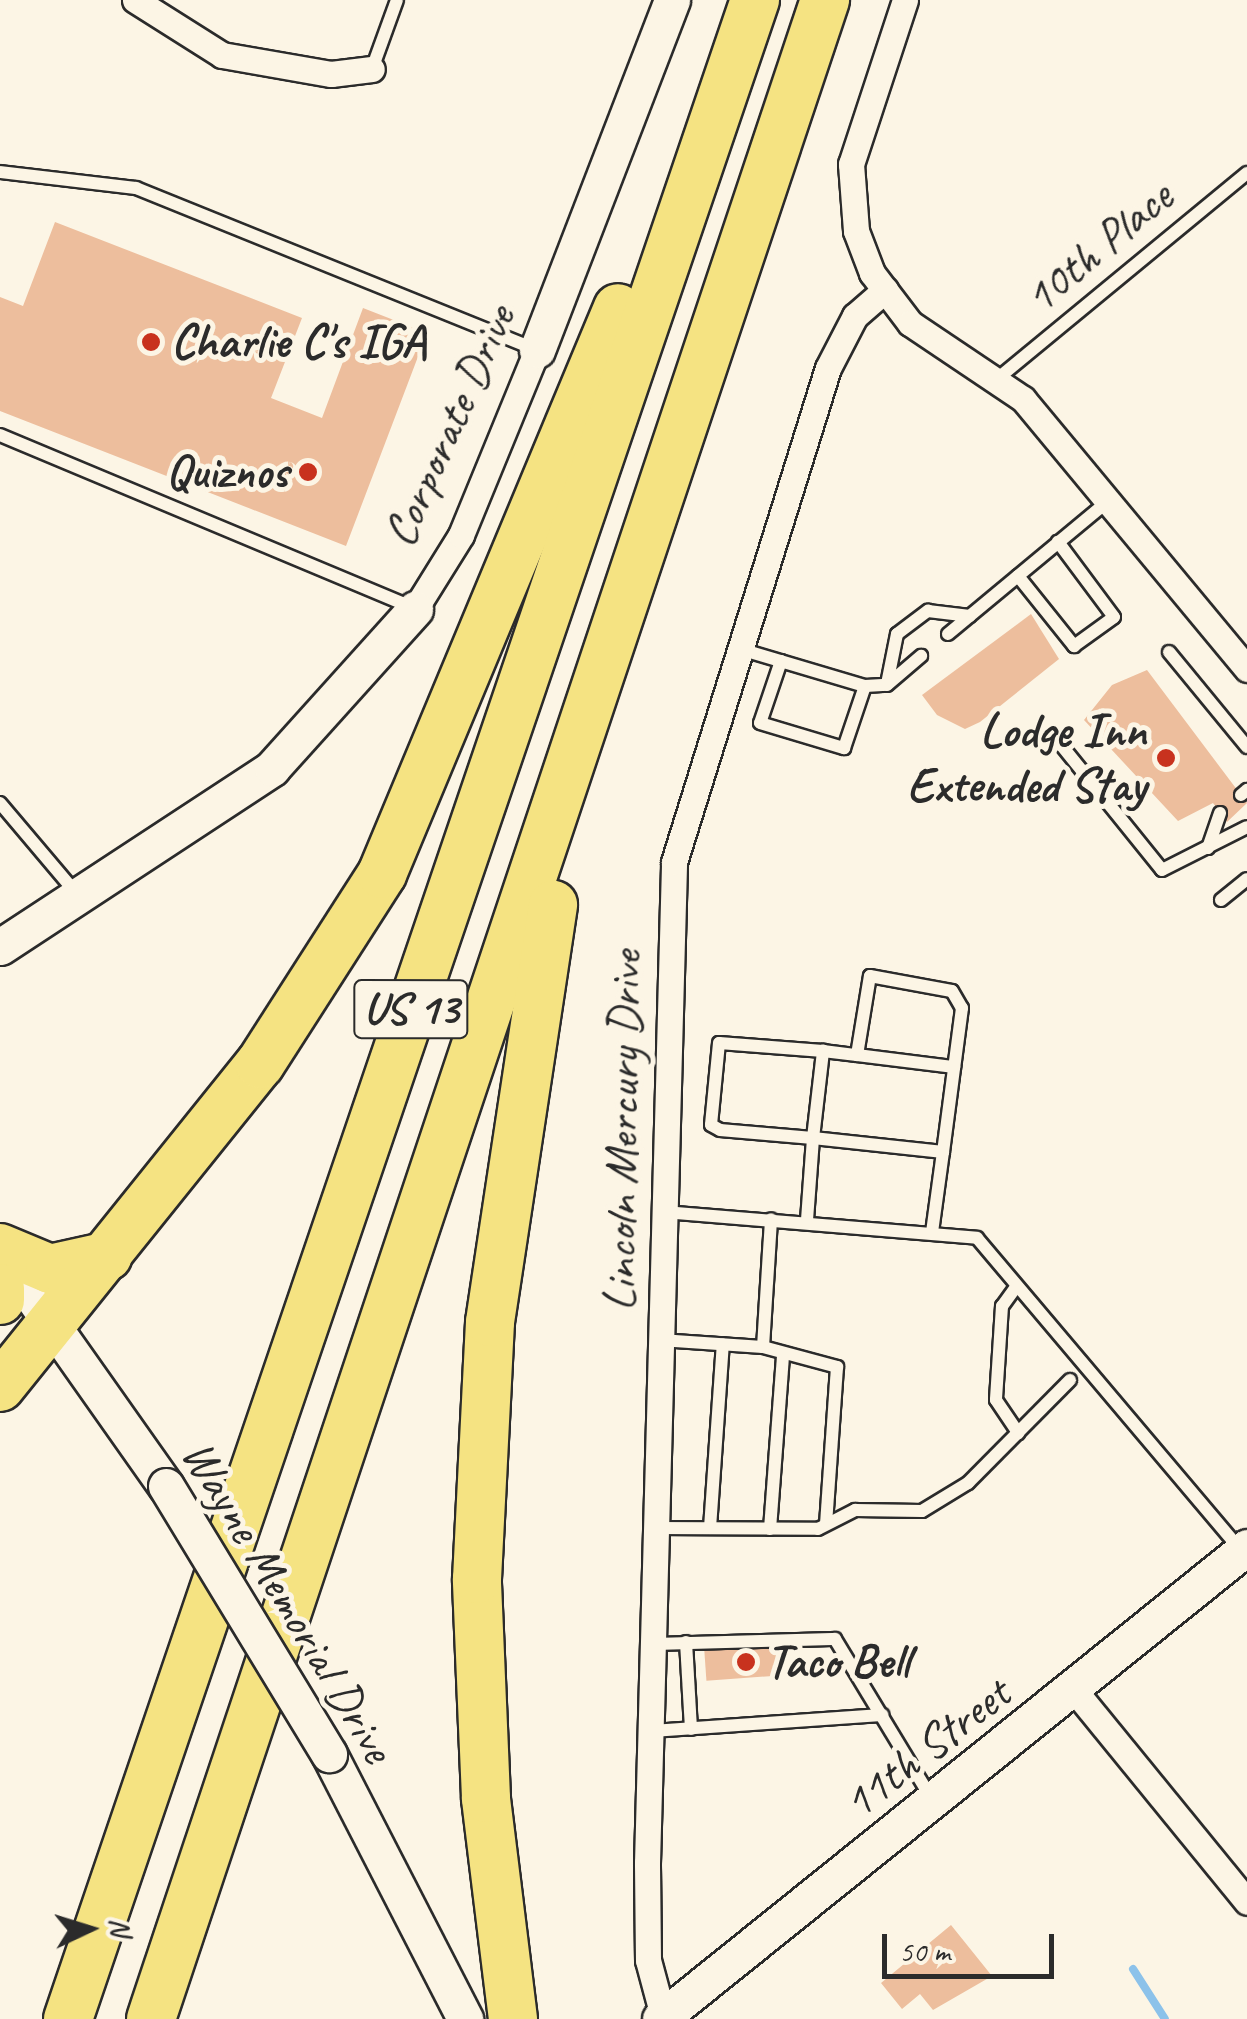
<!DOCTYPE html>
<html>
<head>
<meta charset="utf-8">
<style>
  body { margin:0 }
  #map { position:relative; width:1247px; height:2019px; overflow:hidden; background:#fcf5e5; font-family:Caveat,sans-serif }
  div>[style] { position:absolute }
  .stream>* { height:8px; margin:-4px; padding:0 4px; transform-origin:4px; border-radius:4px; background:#8cc2ea }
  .building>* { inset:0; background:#edbe9d; transform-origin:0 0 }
  .roads { filter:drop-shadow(2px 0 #2b2b2b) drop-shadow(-2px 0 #2b2b2b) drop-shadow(0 2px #2b2b2b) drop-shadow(0 -2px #2b2b2b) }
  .lane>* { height:12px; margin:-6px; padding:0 6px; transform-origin:6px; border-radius:6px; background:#fcf5e5 }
  .street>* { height:25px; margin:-12.5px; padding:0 12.5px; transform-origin:12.5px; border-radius:12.5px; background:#fcf5e5 }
  .secondary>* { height:35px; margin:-17.5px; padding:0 17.5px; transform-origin:17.5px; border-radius:17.5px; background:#fcf5e5 }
  .highway>* { height:48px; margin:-24px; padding:0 24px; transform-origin:24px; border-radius:24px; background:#f5e382 }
  .bridges { filter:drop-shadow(2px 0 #2b2b2b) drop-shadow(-2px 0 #2b2b2b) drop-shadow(0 2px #2b2b2b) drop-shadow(0 -2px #2b2b2b) }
  .secondary-bridge>* { height:35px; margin:-17.5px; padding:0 17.5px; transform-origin:17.5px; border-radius:17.5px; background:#fcf5e5 }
  .dots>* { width:28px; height:28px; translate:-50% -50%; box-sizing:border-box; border:5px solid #fcf5e5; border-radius:50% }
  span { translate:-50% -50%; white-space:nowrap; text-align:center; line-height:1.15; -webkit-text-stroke:10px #fcf5e5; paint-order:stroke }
  .shield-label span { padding:2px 8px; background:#fcf5e5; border:2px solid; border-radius:8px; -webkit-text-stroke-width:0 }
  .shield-label { font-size:45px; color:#2b2b2b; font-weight:700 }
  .street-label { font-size:48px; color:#2b2b2b }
  .poi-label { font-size:48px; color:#2b2b2b; font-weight:700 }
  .left { translate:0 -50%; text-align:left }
  .right { translate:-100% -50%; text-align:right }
  .north { position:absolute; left:40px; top:1879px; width:100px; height:100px; -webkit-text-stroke:8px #fcf5e5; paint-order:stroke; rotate:86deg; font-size:28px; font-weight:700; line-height:40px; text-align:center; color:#2b2b2b }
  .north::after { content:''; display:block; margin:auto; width:35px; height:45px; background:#2b2b2b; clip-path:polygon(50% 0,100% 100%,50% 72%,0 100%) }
  .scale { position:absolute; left:882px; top:1934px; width:172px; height:45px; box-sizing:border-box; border:5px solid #2b2b2b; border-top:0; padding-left:12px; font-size:30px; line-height:35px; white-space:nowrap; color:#2b2b2b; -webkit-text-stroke:8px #fcf5e5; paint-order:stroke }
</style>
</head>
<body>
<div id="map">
  <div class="stream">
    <div style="left:1133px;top:1969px;width:59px;rotate:57.4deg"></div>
  </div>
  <div class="building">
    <div style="clip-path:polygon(55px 222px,302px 318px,271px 398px,322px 418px,363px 308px,427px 333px,346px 546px,0 411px,0 297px,23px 306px)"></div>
    <div style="clip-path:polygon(1031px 614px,1059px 659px,980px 722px,965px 729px,937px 715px,922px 695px)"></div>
    <div style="clip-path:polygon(1147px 670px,1247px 803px,1227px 822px,1213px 803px,1178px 821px,1084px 720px,1112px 685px)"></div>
    <div style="left:786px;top:1643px;width:32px;height:82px;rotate:86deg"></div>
    <div style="clip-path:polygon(951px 1925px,992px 1976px,933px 2010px,920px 1994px,902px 2009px,881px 1983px)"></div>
  </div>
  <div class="roads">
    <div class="lane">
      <div style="left:372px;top:69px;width:73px;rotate:-70.1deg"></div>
      <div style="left:0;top:172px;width:137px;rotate:6.7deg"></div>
      <div style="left:136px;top:188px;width:430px;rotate:22deg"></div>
      <div style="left:997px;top:379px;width:324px;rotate:-39.5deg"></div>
      <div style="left:0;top:435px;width:448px;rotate:22.7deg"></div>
      <div style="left:1018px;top:576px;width:90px;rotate:51.3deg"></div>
      <div style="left:1074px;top:646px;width:49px;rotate:-35.9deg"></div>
      <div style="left:1114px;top:617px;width:94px;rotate:-126.7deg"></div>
      <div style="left:948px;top:634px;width:208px;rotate:-39.7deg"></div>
      <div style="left:740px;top:649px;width:130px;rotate:16.5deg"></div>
      <div style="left:865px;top:686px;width:22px;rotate:-3deg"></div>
      <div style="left:887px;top:685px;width:45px;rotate:-40.5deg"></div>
      <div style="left:1169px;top:652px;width:123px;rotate:50.6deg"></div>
      <div style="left:781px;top:661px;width:65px;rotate:108.7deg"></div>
      <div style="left:760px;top:723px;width:88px;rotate:16.6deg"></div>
      <div style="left:844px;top:748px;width:65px;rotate:-71.3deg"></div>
      <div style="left:887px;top:684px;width:51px;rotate:-78.7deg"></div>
      <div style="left:897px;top:634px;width:39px;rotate:-37deg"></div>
      <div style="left:928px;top:611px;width:42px;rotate:6.8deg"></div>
      <div style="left:1062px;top:746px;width:159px;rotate:51.1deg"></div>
      <div style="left:1162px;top:870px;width:95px;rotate:-26.8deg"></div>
      <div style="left:1241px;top:795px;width:8px;rotate:-40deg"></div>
      <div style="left:0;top:803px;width:118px;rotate:49.8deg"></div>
      <div style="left:1208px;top:848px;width:37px;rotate:-71deg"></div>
      <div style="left:1221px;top:900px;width:33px;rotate:-39deg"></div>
      <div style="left:823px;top:1051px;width:34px;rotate:7deg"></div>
      <div style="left:857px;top:1055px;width:80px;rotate:-80.7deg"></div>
      <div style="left:870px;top:976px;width:83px;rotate:10.4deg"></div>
      <div style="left:952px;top:991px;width:20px;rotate:60deg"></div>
      <div style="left:962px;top:1008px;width:145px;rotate:97.5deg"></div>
      <div style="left:857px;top:1055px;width:98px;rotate:7.1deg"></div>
      <div style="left:664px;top:1212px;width:314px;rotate:4.7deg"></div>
      <div style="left:977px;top:1238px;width:407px;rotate:49.8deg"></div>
      <div style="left:807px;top:1220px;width:82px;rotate:-85.8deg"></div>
      <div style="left:813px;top:1138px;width:88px;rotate:-83.4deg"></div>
      <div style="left:823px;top:1051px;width:104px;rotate:-175.6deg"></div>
      <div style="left:719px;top:1043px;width:82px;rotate:95.6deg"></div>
      <div style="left:711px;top:1125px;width:10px;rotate:29deg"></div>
      <div style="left:720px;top:1130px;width:93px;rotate:4.9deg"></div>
      <div style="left:813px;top:1138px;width:131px;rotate:6.1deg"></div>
      <div style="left:943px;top:1152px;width:81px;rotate:97.8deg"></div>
      <div style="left:1016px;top:1287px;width:24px;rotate:126deg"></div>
      <div style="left:1002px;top:1306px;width:94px;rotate:93.7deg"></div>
      <div style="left:996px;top:1400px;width:40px;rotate:56deg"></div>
      <div style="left:660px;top:1340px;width:103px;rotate:3.9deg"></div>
      <div style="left:763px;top:1347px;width:77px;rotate:15.1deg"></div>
      <div style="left:837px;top:1367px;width:157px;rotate:94deg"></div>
      <div style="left:763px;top:1347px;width:128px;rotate:-86.4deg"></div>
      <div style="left:654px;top:1528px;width:164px;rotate:0.3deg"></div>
      <div style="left:818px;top:1529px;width:42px;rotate:-27.2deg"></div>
      <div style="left:855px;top:1510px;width:67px;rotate:0.9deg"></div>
      <div style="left:922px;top:1511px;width:54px;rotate:-31.3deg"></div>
      <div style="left:968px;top:1483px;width:145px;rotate:-45.3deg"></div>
      <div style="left:710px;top:1528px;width:184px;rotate:-86deg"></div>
      <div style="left:770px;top:1529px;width:173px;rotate:-85.7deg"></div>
      <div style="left:686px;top:1642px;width:87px;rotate:86.7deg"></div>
      <div style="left:652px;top:1644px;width:183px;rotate:-1.6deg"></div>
      <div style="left:835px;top:1639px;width:184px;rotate:58.8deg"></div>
      <div style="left:651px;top:1731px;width:232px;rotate:-4deg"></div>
    </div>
    <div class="street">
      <div style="left:135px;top:0;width:103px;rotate:32.3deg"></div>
      <div style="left:222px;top:55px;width:111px;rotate:9.9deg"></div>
      <div style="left:331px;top:74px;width:41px;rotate:-7deg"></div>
      <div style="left:905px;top:0;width:173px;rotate:108.2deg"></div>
      <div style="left:851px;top:164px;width:67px;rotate:85.7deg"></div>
      <div style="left:856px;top:231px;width:45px;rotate:69.1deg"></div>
      <div style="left:872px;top:273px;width:63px;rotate:52.8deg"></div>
      <div style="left:910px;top:323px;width:136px;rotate:33.9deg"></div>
      <div style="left:1023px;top:399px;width:351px;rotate:50.3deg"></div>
      <div style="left:415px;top:609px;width:87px;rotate:-58.1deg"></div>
      <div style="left:461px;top:535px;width:200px;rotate:-67.7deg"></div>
      <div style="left:1075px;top:1691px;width:272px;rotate:50.8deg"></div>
      <div style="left:663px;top:2016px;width:58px;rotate:-105deg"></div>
      <div style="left:648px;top:1960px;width:97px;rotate:-90.6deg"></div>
      <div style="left:647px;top:1863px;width:1001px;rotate:-88.45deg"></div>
      <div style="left:674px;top:862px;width:517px;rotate:-72.69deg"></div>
      <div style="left:828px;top:368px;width:59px;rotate:-62.6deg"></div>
      <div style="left:855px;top:316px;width:40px;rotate:-41deg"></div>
    </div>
    <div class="secondary">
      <div style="left:537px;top:350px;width:375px;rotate:-68.9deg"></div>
      <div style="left:0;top:947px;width:326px;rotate:-33.3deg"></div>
      <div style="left:272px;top:768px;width:214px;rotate:-48deg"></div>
      <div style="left:0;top:1251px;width:288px;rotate:54.8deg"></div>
      <div style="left:329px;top:1754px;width:298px;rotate:62.8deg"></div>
      <div style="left:660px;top:2019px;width:753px;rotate:-38.8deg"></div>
    </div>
    <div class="highway">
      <div style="left:0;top:1248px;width:54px;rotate:22.8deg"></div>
      <div style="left:50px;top:1269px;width:59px;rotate:-12.6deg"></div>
      <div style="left:0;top:1288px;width:12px;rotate:90deg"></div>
      <div style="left:0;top:1387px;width:415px;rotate:-51.2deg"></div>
      <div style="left:260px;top:1064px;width:226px;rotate:-57.3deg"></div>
      <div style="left:382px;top:874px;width:613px;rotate:-67.37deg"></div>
      <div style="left:68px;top:2019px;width:2133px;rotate:-71.21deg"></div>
      <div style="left:151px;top:2019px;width:2129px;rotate:-71.54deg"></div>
      <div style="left:513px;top:2019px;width:223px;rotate:-97deg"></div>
      <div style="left:486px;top:1798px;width:219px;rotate:-92.4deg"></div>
      <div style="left:477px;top:1579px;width:257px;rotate:-87.1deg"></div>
      <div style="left:490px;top:1322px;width:422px;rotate:-81.4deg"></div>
    </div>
  </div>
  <div class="bridges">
    <div class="secondary-bridge">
      <div style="left:166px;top:1486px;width:314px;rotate:58.7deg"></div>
    </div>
  </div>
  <div class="dots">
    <div style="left:151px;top:342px;background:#c8321e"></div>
    <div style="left:308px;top:472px;background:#c8321e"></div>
    <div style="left:1166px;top:758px;background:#c8321e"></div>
    <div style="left:746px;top:1662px;background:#c8321e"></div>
  </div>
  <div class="shield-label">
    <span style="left:411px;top:1009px">US 13</span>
  </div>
  <div class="street-label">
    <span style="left:1098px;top:247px;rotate:-40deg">10th Place</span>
    <span style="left:449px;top:426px;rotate:-66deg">Corporate Drive</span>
    <span style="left:622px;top:1131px;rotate:-89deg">Lincoln Mercury Drive</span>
    <span style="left:288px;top:1601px;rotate:59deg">Wayne Memorial Drive</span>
    <span style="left:926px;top:1748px;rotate:-38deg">11th Street</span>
  </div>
  <div class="poi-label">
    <span class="left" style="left:171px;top:342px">Charlie C's IGA</span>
    <span class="right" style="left:288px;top:472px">Quiznos</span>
    <span class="right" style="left:1146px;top:758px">Lodge Inn<br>Extended Stay</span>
    <span class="left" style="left:766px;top:1662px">Taco Bell</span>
  </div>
  <div class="north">N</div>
  <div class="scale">50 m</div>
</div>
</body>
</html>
